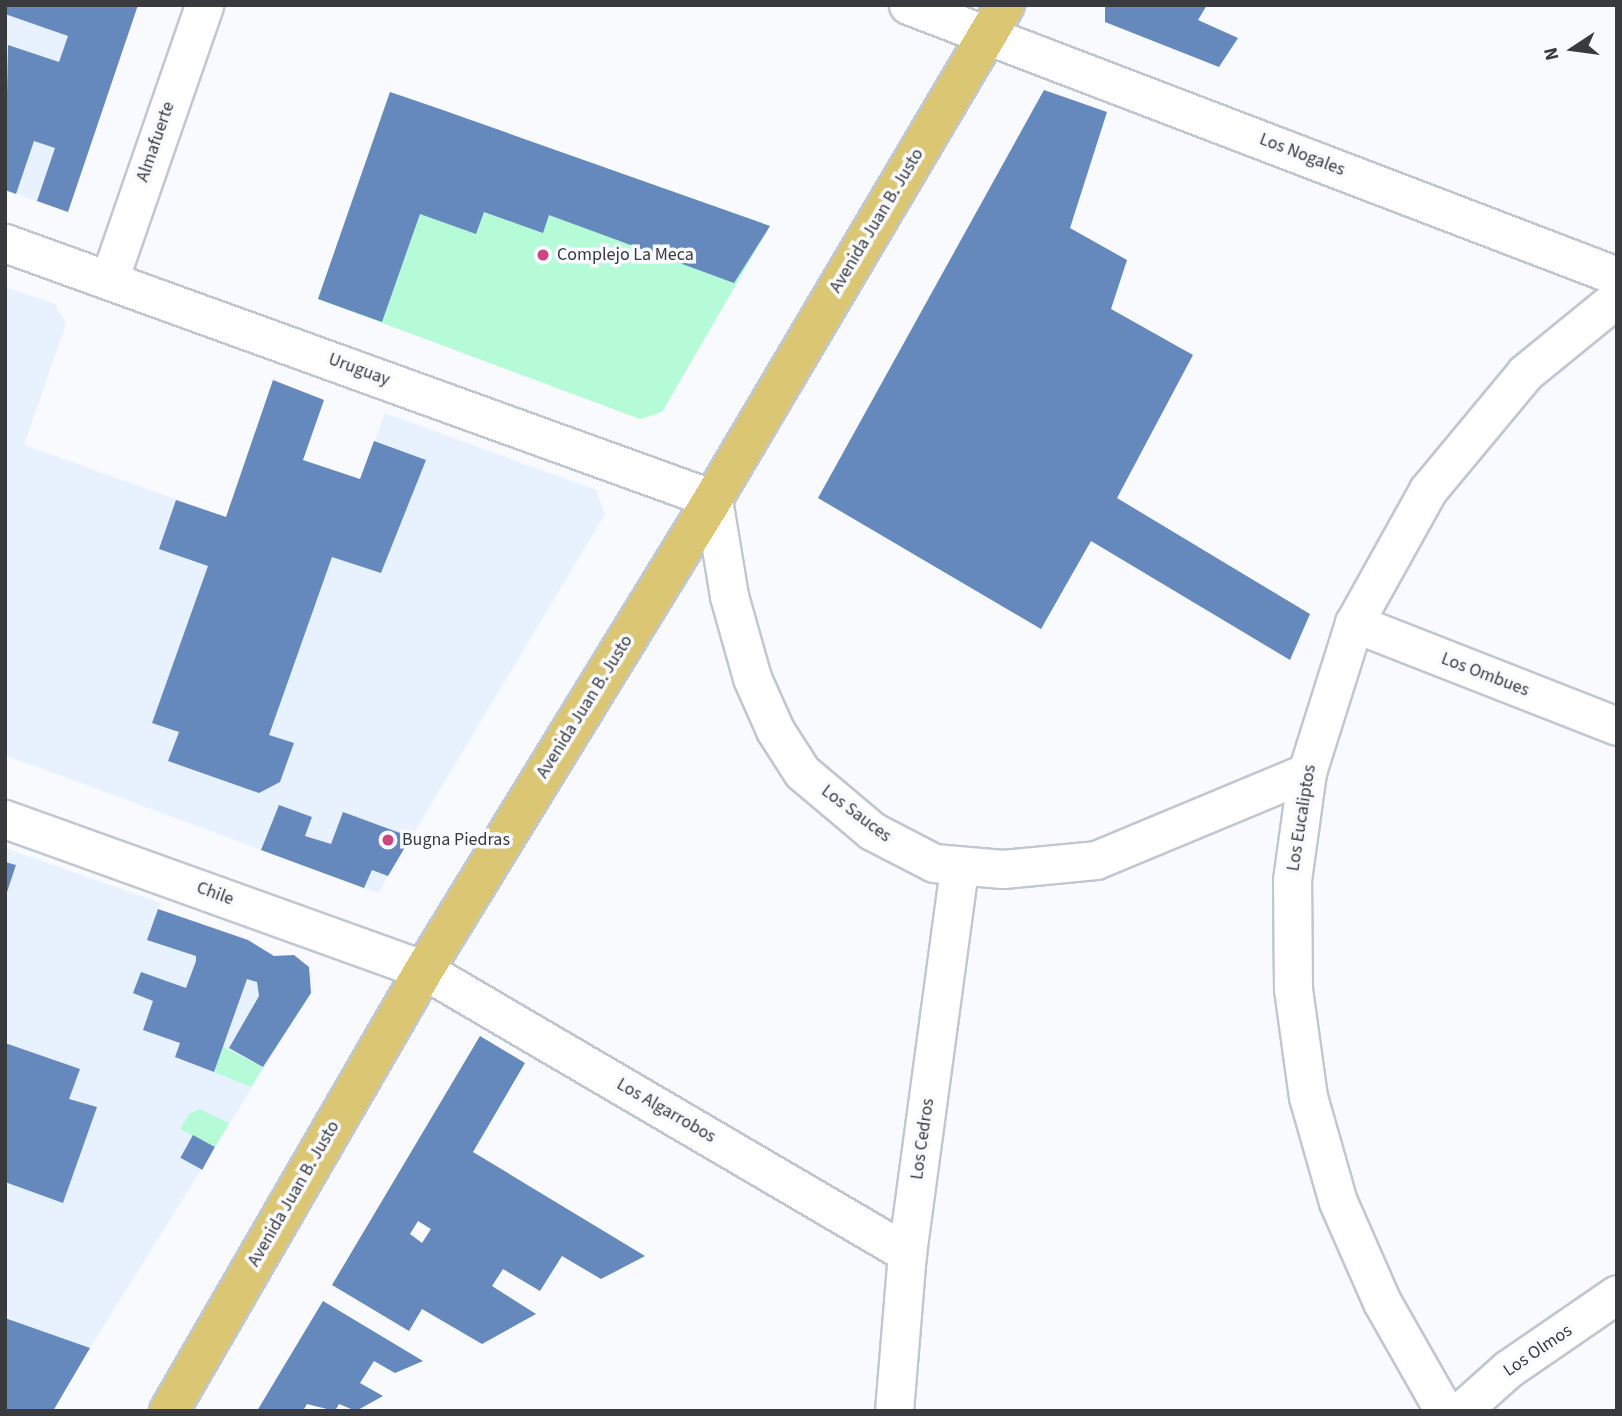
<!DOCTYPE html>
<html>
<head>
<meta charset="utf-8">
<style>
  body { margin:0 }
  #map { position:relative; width:1622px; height:1416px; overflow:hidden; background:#f8fafe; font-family:"Source Sans 3",sans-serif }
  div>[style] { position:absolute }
  .built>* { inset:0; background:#e8f2ff }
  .green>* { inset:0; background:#b5fbd7 }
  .building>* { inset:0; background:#6589bc; transform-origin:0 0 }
  .roads { filter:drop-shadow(2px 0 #c1c7d1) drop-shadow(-2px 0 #c1c7d1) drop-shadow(0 2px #c1c7d1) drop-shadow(0 -2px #c1c7d1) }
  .minor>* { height:37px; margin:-18.5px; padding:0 18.5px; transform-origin:18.5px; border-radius:18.5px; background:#fff }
  .major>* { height:38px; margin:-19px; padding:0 19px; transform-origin:19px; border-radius:19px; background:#dac673 }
  .dots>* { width:19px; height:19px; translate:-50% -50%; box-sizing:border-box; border:4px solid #f8fafe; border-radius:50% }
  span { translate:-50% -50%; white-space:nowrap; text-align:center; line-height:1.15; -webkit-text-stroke:7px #f8fafe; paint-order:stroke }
  .street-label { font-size:18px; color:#383a3e }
  .poi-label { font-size:18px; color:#383a3e }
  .left { translate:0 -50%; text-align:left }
  .frame { position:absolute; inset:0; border:7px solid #383a3e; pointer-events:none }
  .north { position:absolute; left:1538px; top:14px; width:70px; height:70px; -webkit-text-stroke:5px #f8fafe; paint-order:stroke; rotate:257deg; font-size:19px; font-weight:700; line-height:28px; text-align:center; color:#383a3e }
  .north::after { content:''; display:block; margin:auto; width:24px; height:32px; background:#383a3e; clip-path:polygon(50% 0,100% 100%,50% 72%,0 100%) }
</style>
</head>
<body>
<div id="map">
  <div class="built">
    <div style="clip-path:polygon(5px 14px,68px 36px,68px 212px,5px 190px)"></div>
    <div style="clip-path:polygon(5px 287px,55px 304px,66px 324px,24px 445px,226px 517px,208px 566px,315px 605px,385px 413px,596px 490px,605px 514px,378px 893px,5px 755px)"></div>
    <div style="clip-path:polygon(5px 848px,161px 903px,158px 909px,248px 940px,274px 956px,294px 955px,312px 975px,306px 1001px,90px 1348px,5px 1318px)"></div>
  </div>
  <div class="green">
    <div style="clip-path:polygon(390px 92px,770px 226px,662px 412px,640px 419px,318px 299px)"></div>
    <div style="clip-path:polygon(223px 1047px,263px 1067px,251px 1087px,214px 1072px)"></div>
    <div style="clip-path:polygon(200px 1109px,229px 1123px,215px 1147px,180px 1129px,189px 1114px)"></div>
  </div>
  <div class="building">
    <div style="clip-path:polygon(5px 5px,138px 5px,68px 212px,37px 201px,55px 148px,34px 141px,16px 194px,5px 190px,8px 45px,59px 62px,68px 36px,5px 14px)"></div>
    <div style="clip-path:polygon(1105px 5px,1207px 5px,1198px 20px,1238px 38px,1219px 67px,1105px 22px)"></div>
    <div style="clip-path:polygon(1044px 90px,1107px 112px,1070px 228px,1127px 260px,1111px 309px,1193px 355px,1117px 498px,1310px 614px,1290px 660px,1091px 541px,1041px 629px,818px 498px)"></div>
    <div style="clip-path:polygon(390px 92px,437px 108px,770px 226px,734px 283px,549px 215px,543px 233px,484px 212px,476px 234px,420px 214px,382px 322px,318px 299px)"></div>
    <div style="clip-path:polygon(273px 380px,324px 400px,303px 460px,360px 479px,374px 441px,426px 460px,381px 573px,332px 557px,269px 735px,294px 743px,280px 782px,259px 793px,168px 761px,179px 732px,152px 723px,208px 566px,159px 549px,176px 500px,226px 517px)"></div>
    <div style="clip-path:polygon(279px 805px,312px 817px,305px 836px,331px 844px,343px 812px,411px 837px,388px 876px,372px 870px,364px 888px,261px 850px)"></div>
    <div style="clip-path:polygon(5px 862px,16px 865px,6px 895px,5px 894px)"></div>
    <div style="clip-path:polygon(158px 909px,248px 940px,274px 956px,294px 955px,309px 967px,311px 993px,263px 1067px,229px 1048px,259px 996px,257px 982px,247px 979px,214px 1072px,175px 1057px,180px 1043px,143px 1030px,153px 1001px,133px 993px,141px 972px,186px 988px,196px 961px,196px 956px,147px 940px)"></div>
    <div style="clip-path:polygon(evenodd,480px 1036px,525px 1063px,473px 1152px,645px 1256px,601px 1279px,562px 1256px,540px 1291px,503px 1269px,492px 1286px,536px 1314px,482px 1344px,422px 1309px,409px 1331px,332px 1285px,480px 1036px,418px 1221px,431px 1229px,422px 1243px,410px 1234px,418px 1221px)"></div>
    <div style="clip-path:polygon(5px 1043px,80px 1069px,69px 1099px,97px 1107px,63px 1203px,5px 1182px)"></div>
    <div style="left:193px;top:1135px;width:25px;height:26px;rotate:29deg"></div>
    <div style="clip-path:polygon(323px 1301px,423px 1361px,395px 1373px,374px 1361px,360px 1383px,383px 1396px,356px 1411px,339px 1404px,335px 1411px,307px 1404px,303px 1411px,257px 1411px)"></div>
    <div style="clip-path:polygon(5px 1318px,90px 1348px,53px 1411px,5px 1411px)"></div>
  </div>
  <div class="roads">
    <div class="minor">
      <div style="left:908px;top:5px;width:759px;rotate:20.92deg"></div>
      <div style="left:5px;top:243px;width:753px;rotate:19.88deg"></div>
      <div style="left:713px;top:499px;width:98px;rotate:80.6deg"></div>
      <div style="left:729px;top:596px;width:85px;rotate:74.3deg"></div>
      <div style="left:752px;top:678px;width:57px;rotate:66.1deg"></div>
      <div style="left:775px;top:730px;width:50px;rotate:57.3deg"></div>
      <div style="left:802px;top:772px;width:92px;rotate:40.1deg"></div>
      <div style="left:872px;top:831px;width:70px;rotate:27.3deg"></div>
      <div style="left:934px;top:863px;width:69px;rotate:5deg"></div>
      <div style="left:1003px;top:869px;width:93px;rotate:-5.5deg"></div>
      <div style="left:1096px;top:860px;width:229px;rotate:-22.6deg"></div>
      <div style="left:109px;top:280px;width:291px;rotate:-70.9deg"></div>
      <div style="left:1354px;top:623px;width:282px;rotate:21.4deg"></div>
      <div style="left:5px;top:819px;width:445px;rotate:19.8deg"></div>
      <div style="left:424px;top:970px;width:560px;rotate:30.37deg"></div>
      <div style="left:894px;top:1411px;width:159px;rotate:-85.3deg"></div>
      <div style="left:907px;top:1253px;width:388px;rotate:-82.3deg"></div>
      <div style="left:1444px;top:1411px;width:125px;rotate:-119.6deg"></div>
      <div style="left:1382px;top:1302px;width:109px;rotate:-113.7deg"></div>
      <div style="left:1338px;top:1202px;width:109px;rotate:-105.9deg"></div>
      <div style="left:1308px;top:1097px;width:109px;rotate:-97.9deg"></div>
      <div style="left:1293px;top:989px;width:109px;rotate:-90.5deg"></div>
      <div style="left:1292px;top:880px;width:109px;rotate:-82.1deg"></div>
      <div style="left:1307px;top:772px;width:156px;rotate:-72.5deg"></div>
      <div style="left:1354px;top:623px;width:152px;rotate:-60.9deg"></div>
      <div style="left:1428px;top:490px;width:152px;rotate:-50.3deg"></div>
      <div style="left:1525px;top:373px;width:119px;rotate:-39.2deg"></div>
      <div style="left:1461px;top:1411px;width:63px;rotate:-41.8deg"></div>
      <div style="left:1508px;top:1369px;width:132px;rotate:-34.5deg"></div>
    </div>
    <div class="major">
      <div style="left:169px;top:1411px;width:509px;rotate:-59.96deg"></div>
      <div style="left:424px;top:970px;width:553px;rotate:-58.47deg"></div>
      <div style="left:713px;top:499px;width:574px;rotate:-59.41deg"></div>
    </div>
  </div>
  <div class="dots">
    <div style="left:543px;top:255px;background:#ce4580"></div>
    <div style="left:388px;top:840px;background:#ce4580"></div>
  </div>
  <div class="street-label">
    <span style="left:156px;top:142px;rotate:-71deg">Almafuerte</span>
    <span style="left:1302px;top:155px;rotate:21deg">Los Nogales</span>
    <span style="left:877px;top:221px;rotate:-59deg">Avenida Juan B. Justo</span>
    <span style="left:359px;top:370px;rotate:20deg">Uruguay</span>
    <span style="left:1485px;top:675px;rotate:21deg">Los Ombues</span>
    <span style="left:585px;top:707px;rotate:-58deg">Avenida Juan B. Justo</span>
    <span style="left:856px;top:814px;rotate:37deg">Los Sauces</span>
    <span style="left:1302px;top:818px;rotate:-81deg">Los Eucaliptos</span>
    <span style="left:215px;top:894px;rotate:20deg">Chile</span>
    <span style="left:666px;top:1111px;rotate:30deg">Los Algarrobos</span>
    <span style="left:923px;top:1139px;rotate:-82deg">Los Cedros</span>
    <span style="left:294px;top:1194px;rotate:-60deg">Avenida Juan B. Justo</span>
    <span style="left:1538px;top:1351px;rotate:-34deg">Los Olmos</span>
  </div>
  <div class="poi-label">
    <span class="left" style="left:557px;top:255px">Complejo La Meca</span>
    <span class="left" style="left:402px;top:840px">Bugna Piedras</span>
  </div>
  <div class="frame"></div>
  <div class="north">N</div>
</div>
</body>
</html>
